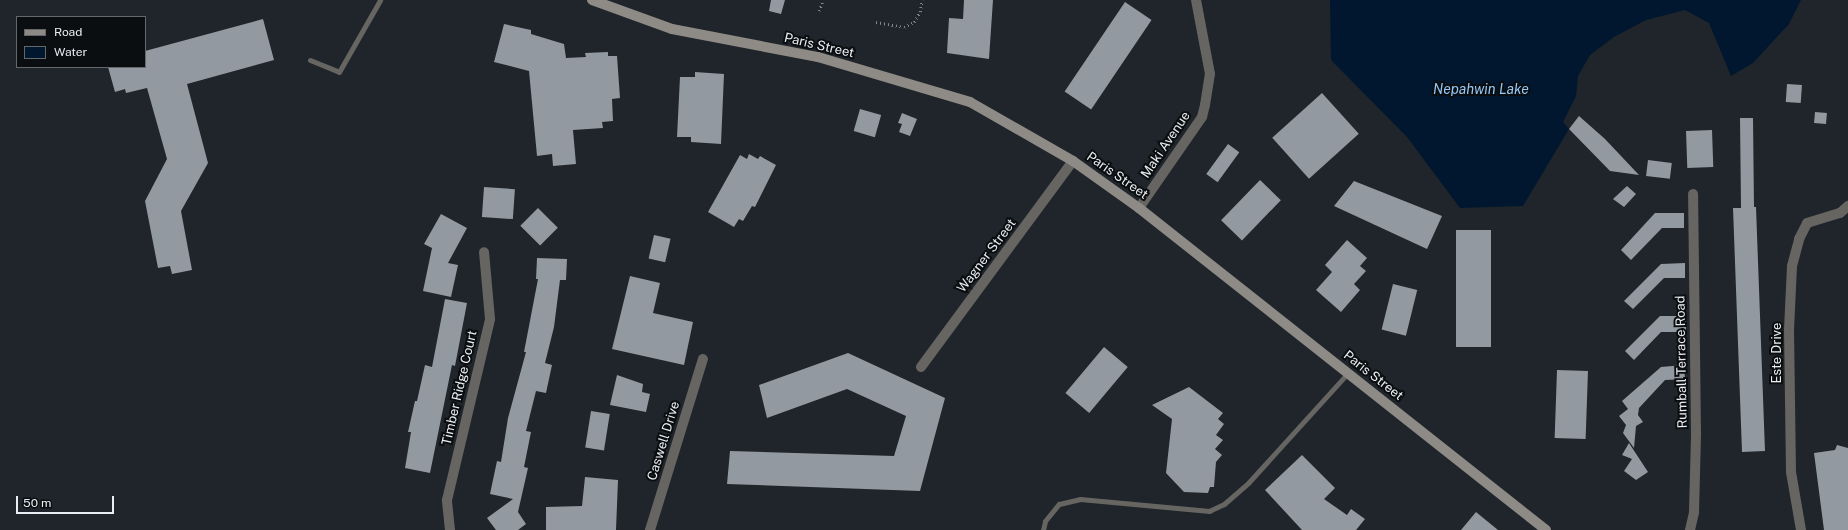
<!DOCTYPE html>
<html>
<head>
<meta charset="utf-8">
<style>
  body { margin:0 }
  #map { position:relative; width:1848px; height:530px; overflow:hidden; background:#1f252a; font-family:"Public Sans",sans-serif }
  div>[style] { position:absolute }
  .water>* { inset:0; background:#00172f }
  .building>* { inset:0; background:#9299a0; transform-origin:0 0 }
  .path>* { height:2.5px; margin-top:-1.25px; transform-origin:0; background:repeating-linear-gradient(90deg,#82878b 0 1px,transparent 0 4px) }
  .lane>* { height:5px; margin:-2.5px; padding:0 2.5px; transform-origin:2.5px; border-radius:2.5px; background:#676562 }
  .street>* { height:10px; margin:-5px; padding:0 5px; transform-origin:5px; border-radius:5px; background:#676562 }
  .secondary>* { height:10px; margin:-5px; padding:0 5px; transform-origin:5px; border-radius:5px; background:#8e8a85 }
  span { translate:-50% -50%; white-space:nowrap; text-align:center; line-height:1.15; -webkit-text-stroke:4px #0b0e10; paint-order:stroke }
  .street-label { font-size:13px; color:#eaeef2 }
  .water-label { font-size:14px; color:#96c7f6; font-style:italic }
  .legend { position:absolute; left:16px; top:16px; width:130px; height:52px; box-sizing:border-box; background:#0b0e10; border:1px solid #64686a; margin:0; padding:5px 7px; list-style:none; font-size:12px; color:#eaeef2 }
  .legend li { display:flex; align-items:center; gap:8px; height:20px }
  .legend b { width:20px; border:1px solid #64686a }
  .scale { position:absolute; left:16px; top:496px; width:98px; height:18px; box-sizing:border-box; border:2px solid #eaeef2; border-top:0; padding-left:5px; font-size:12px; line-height:14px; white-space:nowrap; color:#eaeef2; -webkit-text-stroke:3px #0b0e10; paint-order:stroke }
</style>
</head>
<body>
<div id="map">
  <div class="water">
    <div style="clip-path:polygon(1330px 0,1801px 0,1789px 24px,1753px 63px,1731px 76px,1709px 23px,1685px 10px,1646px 20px,1614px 37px,1590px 55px,1578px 76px,1576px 96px,1563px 122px,1569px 129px,1523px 206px,1460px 208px,1407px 137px,1331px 60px)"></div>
  </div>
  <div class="building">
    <div style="clip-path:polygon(771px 0,785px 0,781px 14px,769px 11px)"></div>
    <div style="clip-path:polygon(964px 0,993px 0,989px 59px,947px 53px,949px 18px,963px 19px)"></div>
    <div style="left:1125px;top:2px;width:32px;height:108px;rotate:34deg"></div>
    <div style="clip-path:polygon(263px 19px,274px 60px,187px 84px,208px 163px,181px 211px,192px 270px,172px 274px,170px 266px,158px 268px,145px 201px,167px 159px,147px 88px,126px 93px,125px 89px,115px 92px,108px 67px,145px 67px,145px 51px)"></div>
    <div style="clip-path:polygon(504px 24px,531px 30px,531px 34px,564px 44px,566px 58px,586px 57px,585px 53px,608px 52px,608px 56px,617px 56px,620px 98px,612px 99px,613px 121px,602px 122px,603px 128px,573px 130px,576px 164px,553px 166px,552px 154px,537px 156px,529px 71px,494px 62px)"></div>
    <div style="clip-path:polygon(695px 72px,724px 74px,721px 144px,691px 142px,691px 137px,677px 137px,680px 77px,695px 77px)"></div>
    <div style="left:1787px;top:84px;width:15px;height:18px;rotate:4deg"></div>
    <div style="left:1322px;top:93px;width:55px;height:67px;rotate:48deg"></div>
    <div style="left:860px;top:109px;width:22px;height:23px;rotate:16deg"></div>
    <div style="left:1815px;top:112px;width:12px;height:11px;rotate:5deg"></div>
    <div style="clip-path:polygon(902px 113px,917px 119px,910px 136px,899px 132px,902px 124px,898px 123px)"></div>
    <div style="clip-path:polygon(1579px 116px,1605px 139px,1639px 175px,1610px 171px,1569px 129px)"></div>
    <div style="clip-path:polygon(1740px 118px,1753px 118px,1754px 207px,1756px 207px,1765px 451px,1742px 452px,1733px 208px,1741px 208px)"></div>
    <div style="left:1712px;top:130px;width:37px;height:26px;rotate:88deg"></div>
    <div style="left:1228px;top:144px;width:14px;height:37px;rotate:36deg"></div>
    <div style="clip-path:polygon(749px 154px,758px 159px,760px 156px,776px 165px,755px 207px,752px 206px,743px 221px,739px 219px,734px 227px,708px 212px,740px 155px,747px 159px)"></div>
    <div style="left:1648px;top:160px;width:24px;height:16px;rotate:7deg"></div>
    <div style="left:1260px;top:180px;width:29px;height:56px;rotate:44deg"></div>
    <div style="clip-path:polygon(1354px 181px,1442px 216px,1427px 249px,1334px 206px)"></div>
    <div style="clip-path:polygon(1627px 186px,1636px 194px,1624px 207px,1613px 199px)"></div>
    <div style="left:484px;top:187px;width:31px;height:30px;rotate:4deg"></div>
    <div style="left:538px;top:208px;width:28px;height:25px;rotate:45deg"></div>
    <div style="clip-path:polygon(1655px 213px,1684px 213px,1684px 228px,1662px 228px,1631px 260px,1621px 250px)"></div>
    <div style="clip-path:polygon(441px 214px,467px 228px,448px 263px,458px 265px,451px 297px,423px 291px,432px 248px,424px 244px)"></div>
    <div style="left:1491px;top:230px;width:117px;height:35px;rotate:90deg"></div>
    <div style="left:654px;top:235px;width:17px;height:24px;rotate:13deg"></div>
    <div style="clip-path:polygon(1347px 240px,1367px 258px,1360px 266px,1366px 271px,1354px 284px,1360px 290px,1341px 312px,1316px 290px,1332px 272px,1325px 265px)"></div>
    <div style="clip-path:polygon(537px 258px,567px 259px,566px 280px,560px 280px,554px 327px,545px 363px,552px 365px,546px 393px,536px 391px,526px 431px,531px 432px,524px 467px,528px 468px,518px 512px,526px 524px,518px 530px,496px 530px,487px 518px,513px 499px,490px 494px,497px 461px,501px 462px,508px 418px,526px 352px,524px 352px,538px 279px,536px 279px)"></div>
    <div style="clip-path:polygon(1685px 263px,1685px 278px,1664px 278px,1633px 309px,1624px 301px,1661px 264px)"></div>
    <div style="clip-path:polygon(630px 276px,660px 283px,653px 313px,693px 322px,684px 365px,612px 349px)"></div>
    <div style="left:1393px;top:284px;width:25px;height:47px;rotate:14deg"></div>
    <div style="clip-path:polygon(445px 299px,467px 303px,455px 366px,452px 365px,430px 473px,405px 468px,411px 432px,408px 432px,415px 401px,417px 401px,425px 365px,432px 367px)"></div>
    <div style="clip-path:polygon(1660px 316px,1686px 316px,1686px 332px,1661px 332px,1634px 360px,1625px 351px)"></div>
    <div style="left:1104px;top:347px;width:31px;height:60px;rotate:40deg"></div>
    <div style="clip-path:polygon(848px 353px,945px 398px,920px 491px,727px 484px,730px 451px,894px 456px,906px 416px,847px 389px,767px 418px,759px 385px)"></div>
    <div style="clip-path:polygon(1684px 365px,1685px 379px,1665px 380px,1639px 408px,1638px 415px,1643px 422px,1636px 426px,1634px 448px,1623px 433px,1626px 425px,1619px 416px,1628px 409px,1622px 401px,1661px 367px)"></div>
    <div style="left:1557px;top:370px;width:31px;height:68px;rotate:2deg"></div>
    <div style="clip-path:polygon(617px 375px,643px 384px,642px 392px,650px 394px,646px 412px,610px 405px)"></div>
    <div style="clip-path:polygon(1189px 387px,1223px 413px,1218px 419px,1224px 424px,1216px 435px,1223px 440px,1215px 449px,1222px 455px,1216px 462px,1214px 487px,1210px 487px,1208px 493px,1184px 492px,1166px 473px,1172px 419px,1152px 405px)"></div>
    <div style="left:591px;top:411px;width:19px;height:37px;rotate:9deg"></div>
    <div style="clip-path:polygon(1629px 443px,1648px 472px,1636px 480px,1624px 471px,1632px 459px,1622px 455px)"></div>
    <div style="clip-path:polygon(1837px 445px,1848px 448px,1848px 530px,1824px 530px,1814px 453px,1835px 450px)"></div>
    <div style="clip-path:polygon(1302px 455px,1335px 488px,1324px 499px,1347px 515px,1351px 509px,1365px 519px,1356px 530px,1302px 530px,1265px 490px)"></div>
    <div style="clip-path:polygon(585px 477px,618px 480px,616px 530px,546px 530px,546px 507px,582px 506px)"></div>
    <div style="clip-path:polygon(1476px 512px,1498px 530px,1461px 530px)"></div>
  </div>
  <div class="path">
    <div style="left:819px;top:11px;width:12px;rotate:-70deg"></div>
    <div style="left:876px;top:22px;width:28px;rotate:10deg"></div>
    <div style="left:904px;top:27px;width:11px;rotate:-27deg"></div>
    <div style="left:914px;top:22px;width:12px;rotate:-59deg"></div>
    <div style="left:920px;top:12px;width:12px;rotate:-81deg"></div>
  </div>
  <div class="lane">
    <div style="left:310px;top:60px;width:31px;rotate:22deg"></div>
    <div style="left:339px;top:72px;width:83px;rotate:-60.3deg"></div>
    <div style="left:1043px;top:530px;width:9px;rotate:-77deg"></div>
    <div style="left:1045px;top:521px;width:22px;rotate:-51deg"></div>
    <div style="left:1059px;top:504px;width:22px;rotate:-13deg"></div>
    <div style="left:1080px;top:499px;width:130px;rotate:5.3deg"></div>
    <div style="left:1209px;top:511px;width:17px;rotate:-25deg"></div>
    <div style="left:1224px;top:504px;width:33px;rotate:-41deg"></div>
    <div style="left:1249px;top:482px;width:147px;rotate:-47.8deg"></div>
  </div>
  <div class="street">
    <div style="left:1139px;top:208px;width:111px;rotate:-55.3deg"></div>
    <div style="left:1202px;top:117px;width:12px;rotate:-76deg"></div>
    <div style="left:1205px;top:105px;width:31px;rotate:-81deg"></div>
    <div style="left:1210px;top:74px;width:75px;rotate:-100.7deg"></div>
    <div style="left:921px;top:367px;width:256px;rotate:-53.6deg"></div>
    <div style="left:450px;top:530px;width:30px;rotate:-96deg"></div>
    <div style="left:447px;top:500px;width:186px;rotate:-76.6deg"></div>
    <div style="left:490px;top:319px;width:67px;rotate:-95.1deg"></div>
    <div style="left:650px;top:530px;width:179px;rotate:-72.8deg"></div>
    <div style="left:1690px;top:530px;width:18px;rotate:-77deg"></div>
    <div style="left:1694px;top:512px;width:79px;rotate:-88.5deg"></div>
    <div style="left:1696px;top:433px;width:239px;rotate:-90.7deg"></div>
    <div style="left:1801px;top:530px;width:59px;rotate:-99.8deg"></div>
    <div style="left:1791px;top:472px;width:142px;rotate:-90.8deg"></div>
    <div style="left:1789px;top:330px;width:64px;rotate:-87.3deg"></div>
    <div style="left:1792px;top:266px;width:28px;rotate:-75deg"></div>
    <div style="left:1799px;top:239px;width:18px;rotate:-63deg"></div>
    <div style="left:1807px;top:223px;width:34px;rotate:-17deg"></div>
    <div style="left:1840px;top:213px;width:11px;rotate:-41deg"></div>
  </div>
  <div class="secondary">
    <div style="left:592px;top:0;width:85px;rotate:19.9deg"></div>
    <div style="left:672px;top:29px;width:149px;rotate:10.9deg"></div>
    <div style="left:818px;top:57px;width:159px;rotate:16.5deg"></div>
    <div style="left:970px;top:102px;width:119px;rotate:29.8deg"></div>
    <div style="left:1073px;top:161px;width:81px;rotate:35.5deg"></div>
    <div style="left:1139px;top:208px;width:519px;rotate:38.35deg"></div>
  </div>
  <div class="street-label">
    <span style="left:819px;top:46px;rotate:13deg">Paris Street</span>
    <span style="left:1166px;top:145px;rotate:-56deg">Maki Avenue</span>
    <span style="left:1117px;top:176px;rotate:35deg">Paris Street</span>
    <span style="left:987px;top:256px;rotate:-53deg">Wagner Street</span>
    <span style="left:1777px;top:353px;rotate:-90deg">Este Drive</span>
    <span style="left:1682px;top:362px;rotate:-91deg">Rumball Terrace Road</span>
    <span style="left:1373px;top:376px;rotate:38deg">Paris Street</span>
    <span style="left:460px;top:388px;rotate:-77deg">Timber Ridge Court</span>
    <span style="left:664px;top:441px;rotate:-73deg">Caswell Drive</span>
  </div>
  <div class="water-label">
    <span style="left:1481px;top:89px">Nepahwin Lake</span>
  </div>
  <ul class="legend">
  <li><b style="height:5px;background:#8e8a85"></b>Road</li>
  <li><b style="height:11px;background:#00172f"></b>Water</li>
  </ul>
  <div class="scale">50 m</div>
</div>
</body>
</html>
